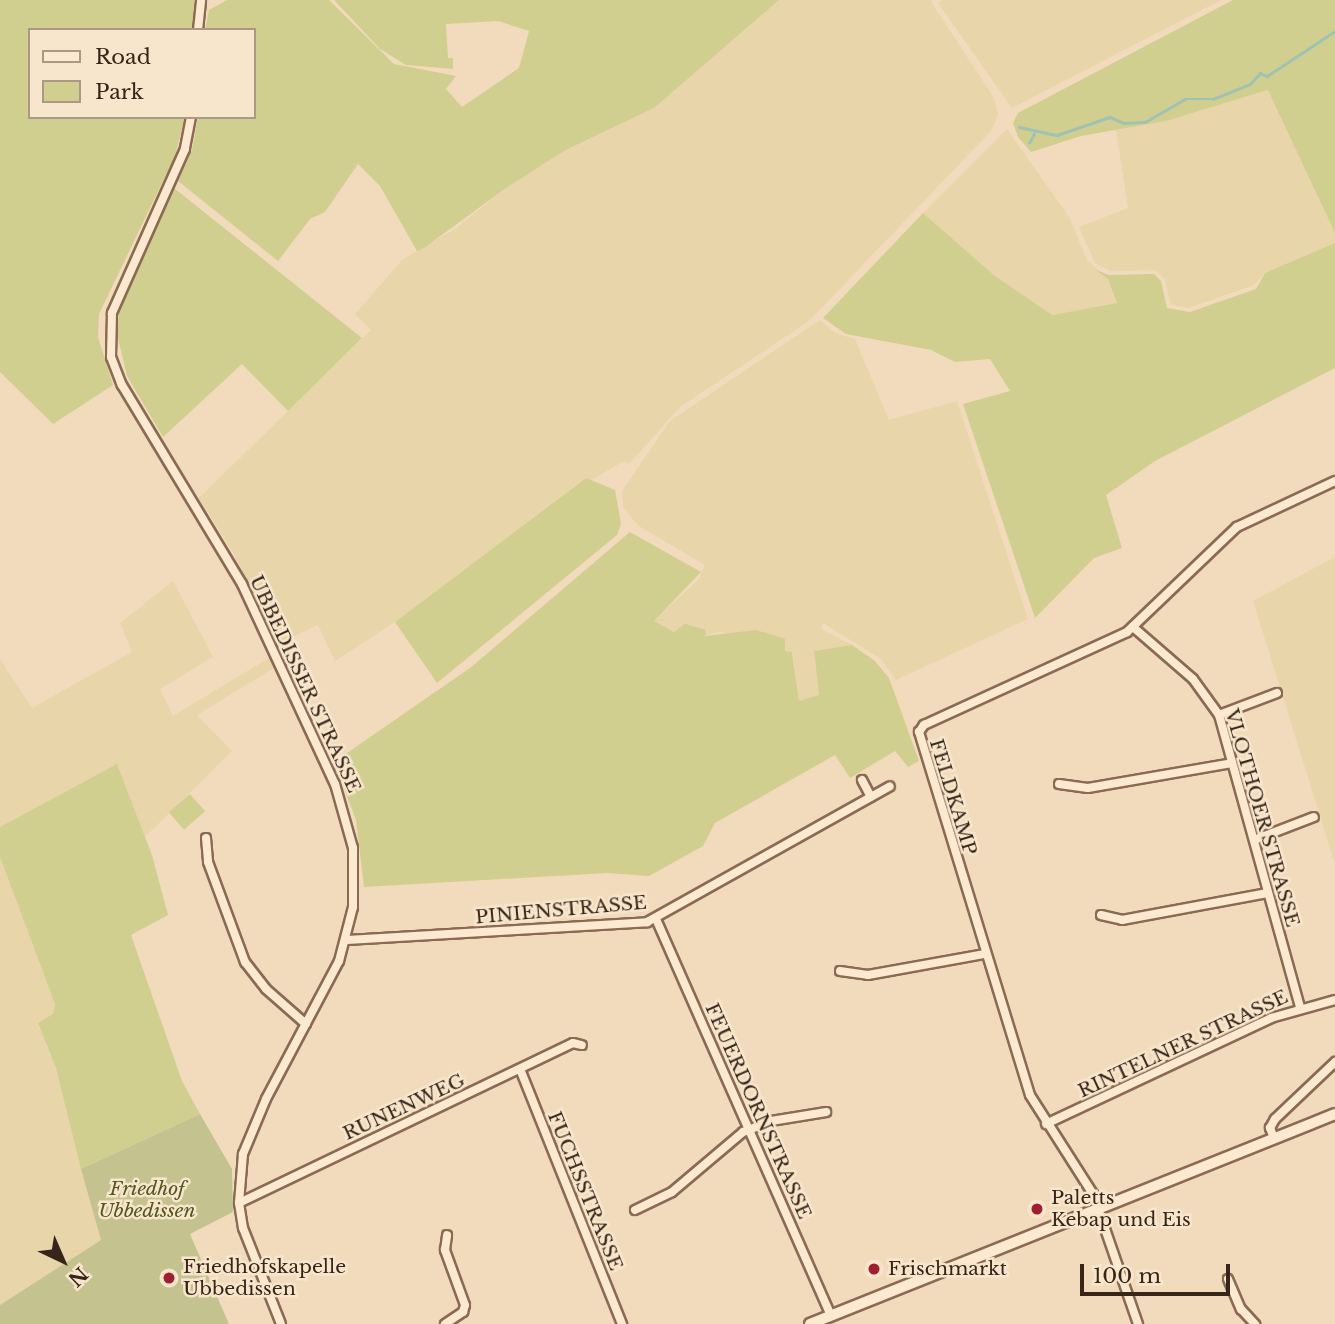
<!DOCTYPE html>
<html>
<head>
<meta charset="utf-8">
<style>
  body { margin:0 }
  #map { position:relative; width:1335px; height:1324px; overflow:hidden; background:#f2dbbc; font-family:"Libre Baskerville",serif }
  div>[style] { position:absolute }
  .farmland>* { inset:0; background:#e8d5a9 }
  .green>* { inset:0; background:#d0cf8f; transform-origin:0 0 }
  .cemetery>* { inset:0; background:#c4c390 }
  .stream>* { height:2.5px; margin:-1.25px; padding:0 1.25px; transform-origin:1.25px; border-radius:1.25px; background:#a0c2b4 }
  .roads { filter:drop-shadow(2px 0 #8b6a54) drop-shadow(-2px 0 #8b6a54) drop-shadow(0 2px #8b6a54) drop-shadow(0 -2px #8b6a54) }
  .street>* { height:8px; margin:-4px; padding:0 4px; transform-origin:4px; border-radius:4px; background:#fce9d0 }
  .secondary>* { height:10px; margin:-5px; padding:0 5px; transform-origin:5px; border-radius:5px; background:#fce9d0 }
  .dots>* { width:19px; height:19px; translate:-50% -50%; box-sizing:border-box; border:4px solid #f8e6cc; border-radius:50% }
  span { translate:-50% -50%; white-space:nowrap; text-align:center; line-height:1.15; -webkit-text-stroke:5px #f8e6cc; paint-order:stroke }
  .street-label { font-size:19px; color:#38251a }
  .park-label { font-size:19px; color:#50571f; font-style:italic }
  .poi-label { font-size:19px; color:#38251a }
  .left { translate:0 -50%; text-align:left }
  .legend { position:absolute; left:28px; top:28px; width:228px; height:91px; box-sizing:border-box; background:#f8e6cc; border:2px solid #ab9985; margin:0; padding:9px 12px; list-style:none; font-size:21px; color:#38251a }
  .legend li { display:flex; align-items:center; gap:14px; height:35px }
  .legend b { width:35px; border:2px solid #ab9985 }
  .north { position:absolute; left:28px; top:1226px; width:70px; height:70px; -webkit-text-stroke:5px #f8e6cc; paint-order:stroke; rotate:136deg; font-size:19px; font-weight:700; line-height:28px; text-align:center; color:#38251a }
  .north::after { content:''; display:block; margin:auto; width:24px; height:32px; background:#38251a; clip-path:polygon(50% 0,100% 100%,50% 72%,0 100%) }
  .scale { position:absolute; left:1080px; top:1264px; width:150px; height:32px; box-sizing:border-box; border:4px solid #38251a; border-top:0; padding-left:9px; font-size:21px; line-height:24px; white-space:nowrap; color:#38251a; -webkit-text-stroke:5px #f8e6cc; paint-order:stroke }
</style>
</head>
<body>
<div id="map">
  <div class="farmland">
    <div style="clip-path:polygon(779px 0,930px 0,994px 98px,998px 115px,991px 131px,809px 321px,680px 407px,630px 463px,622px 462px,590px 481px,585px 478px,395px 622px,335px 661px,318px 625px,277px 644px,235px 556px,199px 498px,371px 330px,355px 314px,402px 260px,455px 229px,506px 188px,567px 150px,654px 108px)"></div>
    <div style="clip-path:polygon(943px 0,1221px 0,1012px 108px,938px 3px)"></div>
    <div style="clip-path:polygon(1269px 90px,1335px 233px,1335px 243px,1265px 273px,1254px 285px,1189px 308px,1171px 305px,1165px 280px,1155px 270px,1110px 271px,1095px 263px,1079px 227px,1128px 208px,1116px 130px,1166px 121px)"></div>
    <div style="clip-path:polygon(1007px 129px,1069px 217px,1087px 260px,1108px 279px,1117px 303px,1052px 315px,995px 276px,923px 213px)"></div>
    <div style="clip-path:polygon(820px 320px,835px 333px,855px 339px,889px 420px,957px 401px,1028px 619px,896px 680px,881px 659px,823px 623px,821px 629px,852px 645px,814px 651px,819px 696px,799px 701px,793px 652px,785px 651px,785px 639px,720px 632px,704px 636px,706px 630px,674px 632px,653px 621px,698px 580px,705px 565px,637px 525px,623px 506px,622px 491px,670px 421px)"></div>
    <div style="clip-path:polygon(1335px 557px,1335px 864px,1253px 601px)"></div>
    <div style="clip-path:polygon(173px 581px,213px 657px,160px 689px,173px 716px,269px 658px,274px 668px,197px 715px,232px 751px,145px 837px,117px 764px,0 827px,0 659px,32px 708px,132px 652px,120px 623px)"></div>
    <div style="clip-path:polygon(0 857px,55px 1004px,53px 1014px,38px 1024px,56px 1068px,101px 1240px,0 1305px)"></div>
  </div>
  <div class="green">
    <div style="clip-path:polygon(0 0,196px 0,192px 30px,30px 30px,30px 117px,185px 117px,175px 156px,99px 314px,98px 337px,113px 385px,53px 424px,0 372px)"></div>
    <div style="clip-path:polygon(227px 0,329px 0,394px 64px,456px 76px,446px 89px,462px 107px,519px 68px,529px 31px,498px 21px,446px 24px,448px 58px,453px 58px,453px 69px,406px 65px,380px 49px,334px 0,779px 0,654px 108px,566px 150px,506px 188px,424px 248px,417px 251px,380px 186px,358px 164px,325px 212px,310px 219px,278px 261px,178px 181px,192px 150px,198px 117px,254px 117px,254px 30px,205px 30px,209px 10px)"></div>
    <div style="clip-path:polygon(1233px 0,1335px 0,1335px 233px,1268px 90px,1166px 121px,1081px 136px,1031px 152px,1018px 137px,1013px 123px,1018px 113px)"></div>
    <div style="clip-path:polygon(174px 188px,362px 338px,288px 411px,242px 364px,163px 437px,127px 376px,117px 334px,119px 312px)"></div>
    <div style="clip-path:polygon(923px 213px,995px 276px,1052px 315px,1117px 303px,1108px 279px,1096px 270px,1109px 275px,1154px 274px,1161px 281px,1167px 308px,1190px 312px,1256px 289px,1265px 273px,1335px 243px,1335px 368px,1155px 461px,1106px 495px,1122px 548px,1094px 558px,1035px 618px,963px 404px,1010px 391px,990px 359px,955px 362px,931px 350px,846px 334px,823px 318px)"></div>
    <div style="clip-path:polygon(586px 478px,615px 490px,621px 524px,617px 535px,437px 683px,395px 622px)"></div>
    <div style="clip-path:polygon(630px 532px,701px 572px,654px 621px,674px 632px,685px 624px,706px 630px,705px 636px,756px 630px,785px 639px,785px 651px,792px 652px,799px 701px,819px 695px,814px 651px,852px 645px,875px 661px,889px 678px,919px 761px,908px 767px,895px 751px,850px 778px,835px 755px,715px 823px,703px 846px,649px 876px,608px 873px,364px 887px,356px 820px,334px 762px,470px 668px)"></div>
    <div style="clip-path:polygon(117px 764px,152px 855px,168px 915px,131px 935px,182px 1081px,200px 1114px,81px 1169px,56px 1068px,38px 1023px,53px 1014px,55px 1004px,0 857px,0 827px)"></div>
    <div style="left:190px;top:794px;width:23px;height:28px;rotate:49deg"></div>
  </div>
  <div class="cemetery">
    <div style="clip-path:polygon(200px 1114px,232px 1169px,233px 1212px,190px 1234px,229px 1324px,0 1324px,0 1305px,101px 1240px,81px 1169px)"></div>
  </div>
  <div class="stream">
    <div style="left:1019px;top:127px;width:39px;rotate:12deg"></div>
    <div style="left:1057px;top:135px;width:56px;rotate:-18.8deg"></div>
    <div style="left:1110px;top:117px;width:15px;rotate:23deg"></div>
    <div style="left:1124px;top:123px;width:21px;rotate:-3deg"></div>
    <div style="left:1145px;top:122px;width:46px;rotate:-29.9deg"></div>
    <div style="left:1185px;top:99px;width:28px"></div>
    <div style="left:1213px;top:99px;width:40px;rotate:-22deg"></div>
    <div style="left:1250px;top:84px;width:15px;rotate:-48deg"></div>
    <div style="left:1260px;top:73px;width:8px;rotate:23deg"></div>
    <div style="left:1267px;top:76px;width:82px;rotate:-33.5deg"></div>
    <div style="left:1029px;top:143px;width:10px;rotate:-61deg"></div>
  </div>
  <div class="roads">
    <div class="street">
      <div style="left:198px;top:30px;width:30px;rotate:-84deg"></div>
      <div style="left:191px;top:117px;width:33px;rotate:101deg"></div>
      <div style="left:185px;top:149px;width:180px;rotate:114deg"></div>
      <div style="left:112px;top:313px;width:44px;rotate:91.3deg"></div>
      <div style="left:111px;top:357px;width:30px;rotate:69deg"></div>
      <div style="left:122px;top:385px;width:232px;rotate:58.9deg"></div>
      <div style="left:242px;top:584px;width:221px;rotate:65.1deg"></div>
      <div style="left:335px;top:784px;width:66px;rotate:74.3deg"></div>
      <div style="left:353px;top:848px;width:59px;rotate:90deg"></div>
      <div style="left:353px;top:907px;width:56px;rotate:104.5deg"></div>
      <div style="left:339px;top:961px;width:156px;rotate:117.9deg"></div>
      <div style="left:266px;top:1099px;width:60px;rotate:112.7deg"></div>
      <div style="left:243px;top:1154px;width:49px;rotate:94.7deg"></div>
      <div style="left:239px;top:1203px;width:25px;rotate:81deg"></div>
      <div style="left:243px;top:1228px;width:103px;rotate:68.4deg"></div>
      <div style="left:1133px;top:627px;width:79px;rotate:40.9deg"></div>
      <div style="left:1193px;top:679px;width:44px;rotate:54.2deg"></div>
      <div style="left:1219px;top:715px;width:303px;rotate:74.5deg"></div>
      <div style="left:1219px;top:715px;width:62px;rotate:-20.8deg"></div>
      <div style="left:862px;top:780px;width:19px;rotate:62deg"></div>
      <div style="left:1059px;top:784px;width:29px;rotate:8deg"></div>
      <div style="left:1088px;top:788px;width:146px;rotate:-9.8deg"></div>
      <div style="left:206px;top:838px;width:24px;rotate:85deg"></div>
      <div style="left:208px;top:862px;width:107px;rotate:69.7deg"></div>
      <div style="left:245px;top:962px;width:34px;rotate:52deg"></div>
      <div style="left:266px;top:989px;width:53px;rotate:41.2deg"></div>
      <div style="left:1254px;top:840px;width:64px;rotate:-21deg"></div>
      <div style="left:1101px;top:915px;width:22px;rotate:13deg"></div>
      <div style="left:1122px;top:920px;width:148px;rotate:-10.5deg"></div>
      <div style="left:656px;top:919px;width:433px;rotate:66.2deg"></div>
      <div style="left:347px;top:940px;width:301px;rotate:-3.4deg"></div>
      <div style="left:647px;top:922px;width:278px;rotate:-29.2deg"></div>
      <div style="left:840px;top:971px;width:28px;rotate:8deg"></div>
      <div style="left:868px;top:975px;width:119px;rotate:-10.2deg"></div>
      <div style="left:520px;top:1069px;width:275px;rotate:68.2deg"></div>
      <div style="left:1046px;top:1124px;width:249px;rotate:-25.2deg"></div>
      <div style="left:1271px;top:1018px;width:66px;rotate:-15.7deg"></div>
      <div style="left:1274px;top:1138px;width:11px;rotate:-112deg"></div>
      <div style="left:1270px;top:1128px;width:10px;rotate:-61deg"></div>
      <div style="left:1275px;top:1119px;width:83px;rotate:-43.5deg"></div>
      <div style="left:239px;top:1203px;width:370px;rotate:-25.6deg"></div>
      <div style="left:573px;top:1043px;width:9px;rotate:13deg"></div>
      <div style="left:635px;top:1210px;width:41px;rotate:-25.9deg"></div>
      <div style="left:672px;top:1192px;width:93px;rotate:-40.2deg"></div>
      <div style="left:743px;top:1132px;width:30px;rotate:-21deg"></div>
      <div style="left:771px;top:1121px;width:56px;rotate:-9.3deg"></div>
      <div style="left:1228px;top:1279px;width:33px;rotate:67deg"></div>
      <div style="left:1241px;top:1309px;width:21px;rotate:47deg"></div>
      <div style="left:445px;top:1324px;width:22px;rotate:-34deg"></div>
      <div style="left:463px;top:1312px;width:7px;rotate:-74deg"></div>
      <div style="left:465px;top:1305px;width:59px;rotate:-110deg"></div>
      <div style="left:445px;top:1250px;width:15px;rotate:-82deg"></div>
      <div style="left:1138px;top:1324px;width:138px;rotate:-109.1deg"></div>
      <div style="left:1093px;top:1194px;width:117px;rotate:-122.5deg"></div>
      <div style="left:1030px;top:1095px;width:380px;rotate:-107deg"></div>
      <div style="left:919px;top:732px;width:9px;rotate:-54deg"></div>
      <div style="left:924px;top:725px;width:223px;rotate:-24.6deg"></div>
      <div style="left:1127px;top:632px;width:152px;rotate:-43.7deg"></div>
      <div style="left:1237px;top:527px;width:108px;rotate:-25.1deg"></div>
    </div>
    <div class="secondary">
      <div style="left:810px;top:1324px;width:565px;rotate:-21.8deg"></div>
    </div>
  </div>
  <div class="dots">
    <div style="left:1037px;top:1209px;background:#9f1f30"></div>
    <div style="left:874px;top:1269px;background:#9f1f30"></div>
    <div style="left:169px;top:1278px;background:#9f1f30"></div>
  </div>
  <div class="street-label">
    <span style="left:305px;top:684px;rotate:65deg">UBBEDISSER STRASSE</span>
    <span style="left:953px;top:797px;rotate:73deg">FELDKAMP</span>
    <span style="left:1262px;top:818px;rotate:74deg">VLOTHOER STRASSE</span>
    <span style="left:561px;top:910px;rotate:-5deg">PINIENSTRASSE</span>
    <span style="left:1183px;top:1044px;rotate:-25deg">RINTELNER STRASSE</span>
    <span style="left:404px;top:1107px;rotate:-25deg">RUNENWEG</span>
    <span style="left:758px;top:1111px;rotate:66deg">FEUERDORNSTRASSE</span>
    <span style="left:585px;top:1191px;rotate:68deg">FUCHSSTRASSE</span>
  </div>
  <div class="park-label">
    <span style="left:147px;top:1200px">Friedhof<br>Ubbedissen</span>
  </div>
  <div class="poi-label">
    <span class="left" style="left:1051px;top:1209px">Paletts<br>Kebap und Eis</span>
    <span class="left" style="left:183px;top:1278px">Friedhofskapelle<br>Ubbedissen</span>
    <span class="left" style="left:888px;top:1269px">Frischmarkt</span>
  </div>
  <ul class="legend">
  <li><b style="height:9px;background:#fce9d0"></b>Road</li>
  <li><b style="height:19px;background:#d0cf8f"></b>Park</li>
  </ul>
  <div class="north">N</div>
  <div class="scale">100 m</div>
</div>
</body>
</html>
